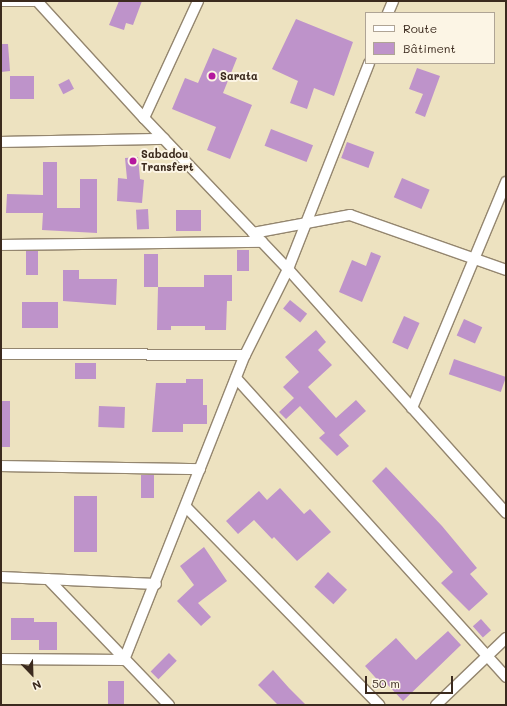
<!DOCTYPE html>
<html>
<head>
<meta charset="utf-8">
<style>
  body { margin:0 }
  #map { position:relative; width:507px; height:706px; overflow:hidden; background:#ede2c0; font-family:Mali,sans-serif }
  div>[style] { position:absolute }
  .building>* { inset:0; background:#be93ca; transform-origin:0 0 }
  .roads { filter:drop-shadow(1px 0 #94866f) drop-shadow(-1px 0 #94866f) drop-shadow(0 1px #94866f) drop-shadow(0 -1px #94866f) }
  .minor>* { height:10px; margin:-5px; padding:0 5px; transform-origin:5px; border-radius:5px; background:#fff }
  .dots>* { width:11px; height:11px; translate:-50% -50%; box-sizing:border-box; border:2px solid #fcf5e5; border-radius:50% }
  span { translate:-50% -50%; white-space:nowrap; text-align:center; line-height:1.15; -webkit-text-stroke:4px #fcf5e5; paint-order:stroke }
  .poi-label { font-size:11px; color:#3b2a1e; font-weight:700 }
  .left { translate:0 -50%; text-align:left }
  .frame { position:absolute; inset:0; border:2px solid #3b2a1e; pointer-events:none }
  .legend { position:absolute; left:365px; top:12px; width:130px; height:52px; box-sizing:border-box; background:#fcf5e5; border:1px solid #afa495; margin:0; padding:5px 7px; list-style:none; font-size:12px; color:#3b2a1e }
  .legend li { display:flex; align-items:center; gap:8px; height:20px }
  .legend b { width:20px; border:1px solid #afa495 }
  .north { position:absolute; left:12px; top:654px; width:40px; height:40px; -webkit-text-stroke:3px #fcf5e5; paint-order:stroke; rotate:157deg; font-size:11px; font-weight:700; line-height:16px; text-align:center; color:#3b2a1e }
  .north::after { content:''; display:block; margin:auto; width:14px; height:18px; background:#3b2a1e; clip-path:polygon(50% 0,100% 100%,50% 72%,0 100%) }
  .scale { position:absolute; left:365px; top:676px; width:88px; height:18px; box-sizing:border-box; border:2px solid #3b2a1e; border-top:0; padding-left:5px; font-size:12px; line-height:14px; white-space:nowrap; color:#3b2a1e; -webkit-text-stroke:3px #fcf5e5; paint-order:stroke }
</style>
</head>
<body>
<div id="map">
  <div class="building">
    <div style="clip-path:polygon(119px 1px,142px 1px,133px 25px,126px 23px,124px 30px,109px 25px)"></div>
    <div style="clip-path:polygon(296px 19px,353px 42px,334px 96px,314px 88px,307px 109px,290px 103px,298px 81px,272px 69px)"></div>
    <div style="clip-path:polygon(1px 44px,8px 44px,10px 71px,1px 72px)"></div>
    <div style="clip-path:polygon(213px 48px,237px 58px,223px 93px,252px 105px,230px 159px,207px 150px,216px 127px,172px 109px,185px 78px,198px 83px)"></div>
    <div style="clip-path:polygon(417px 68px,440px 76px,425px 117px,415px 113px,423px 94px,409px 89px)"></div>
    <div style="left:10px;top:76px;width:24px;height:23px"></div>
    <div style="left:69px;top:79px;width:11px;height:12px;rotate:63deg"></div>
    <div style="left:271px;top:129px;width:45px;height:18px;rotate:21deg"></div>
    <div style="left:347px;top:142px;width:29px;height:17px;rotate:20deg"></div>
    <div style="clip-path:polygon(138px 157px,140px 179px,144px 180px,142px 203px,117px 201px,118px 178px,127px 179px,125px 158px)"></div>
    <div style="clip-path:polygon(43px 162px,57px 162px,57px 208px,80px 208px,80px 179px,97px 179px,97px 233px,42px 230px,43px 213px,6px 213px,7px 194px,43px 195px)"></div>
    <div style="left:402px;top:178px;width:30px;height:21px;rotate:23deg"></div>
    <div style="left:148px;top:209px;width:20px;height:12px;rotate:87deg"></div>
    <div style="left:176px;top:210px;width:25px;height:21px"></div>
    <div style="left:237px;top:250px;width:12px;height:21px"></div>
    <div style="left:26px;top:251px;width:12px;height:24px"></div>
    <div style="clip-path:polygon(371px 252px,381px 256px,362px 302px,339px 292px,352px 260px,366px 266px)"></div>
    <div style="left:144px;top:254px;width:14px;height:33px"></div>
    <div style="clip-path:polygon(63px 270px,79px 270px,79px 279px,117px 279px,116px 305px,63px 301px)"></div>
    <div style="clip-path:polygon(204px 275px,232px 275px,232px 301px,227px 301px,226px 330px,205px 330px,205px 326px,171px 326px,171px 330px,157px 330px,158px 287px,204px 287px)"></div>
    <div style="left:290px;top:300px;width:22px;height:11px;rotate:39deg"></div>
    <div style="left:22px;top:302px;width:36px;height:26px"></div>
    <div style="left:404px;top:316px;width:17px;height:29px;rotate:24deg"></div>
    <div style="left:464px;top:319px;width:20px;height:18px;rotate:24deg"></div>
    <div style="clip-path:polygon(316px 330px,326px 342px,318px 350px,332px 365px,308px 387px,336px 418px,356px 400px,366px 411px,339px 435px,349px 446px,337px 456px,319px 438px,325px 433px,300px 406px,286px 419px,279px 412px,294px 398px,283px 387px,299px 372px,285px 357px)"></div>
    <div style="left:454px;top:359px;width:55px;height:16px;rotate:19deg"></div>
    <div style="left:75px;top:363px;width:21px;height:16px"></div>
    <div style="clip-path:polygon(186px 379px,203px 379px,203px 405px,207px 405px,207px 424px,183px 424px,183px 432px,152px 432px,156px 383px,186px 383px)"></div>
    <div style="left:1px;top:401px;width:9px;height:46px"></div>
    <div style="left:99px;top:406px;width:26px;height:21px;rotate:2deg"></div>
    <div style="clip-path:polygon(386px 467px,442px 526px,477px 568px,470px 574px,488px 594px,469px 611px,441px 583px,453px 572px,372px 481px)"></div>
    <div style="left:141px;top:475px;width:13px;height:23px"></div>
    <div style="clip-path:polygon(280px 488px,304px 514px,310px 509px,331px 532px,297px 561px,274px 537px,272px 539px,254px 520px,238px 534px,226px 521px,259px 491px,267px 500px)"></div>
    <div style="left:74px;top:496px;width:23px;height:56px"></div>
    <div style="clip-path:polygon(204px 547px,227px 581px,198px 603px,211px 617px,201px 626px,177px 601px,194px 585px,180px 566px)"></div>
    <div style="left:328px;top:572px;width:26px;height:20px;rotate:43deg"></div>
    <div style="clip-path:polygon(11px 618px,34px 618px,34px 622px,57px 622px,57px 650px,39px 650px,39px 640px,11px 640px)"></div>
    <div style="left:481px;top:619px;width:15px;height:11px;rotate:48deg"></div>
    <div style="clip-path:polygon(448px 631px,461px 645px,403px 701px,386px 683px,383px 686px,365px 666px,396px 638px,416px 660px)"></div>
    <div style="left:169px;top:653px;width:11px;height:26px;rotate:45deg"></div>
    <div style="clip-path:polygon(273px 670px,289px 688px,306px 705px,278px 705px,258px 685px)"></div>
    <div style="left:108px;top:681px;width:16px;height:23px"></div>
  </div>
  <div class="roads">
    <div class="minor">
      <div style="left:1px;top:1px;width:33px"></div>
      <div style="left:37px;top:1px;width:159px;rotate:47.6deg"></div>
      <div style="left:144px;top:118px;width:209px;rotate:46.4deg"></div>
      <div style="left:288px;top:269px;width:327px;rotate:48.2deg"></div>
      <div style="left:388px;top:13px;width:13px;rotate:-67deg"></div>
      <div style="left:144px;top:118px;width:129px;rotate:-65.2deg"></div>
      <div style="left:1px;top:142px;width:163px;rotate:-1.1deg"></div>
      <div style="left:253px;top:233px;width:99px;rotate:-10.5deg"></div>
      <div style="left:350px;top:215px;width:165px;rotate:19.4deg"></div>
      <div style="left:1px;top:245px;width:261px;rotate:-0.7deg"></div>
      <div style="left:1px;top:354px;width:244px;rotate:0.2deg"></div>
      <div style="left:236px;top:378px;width:403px;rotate:47.9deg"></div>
      <div style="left:412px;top:408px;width:245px;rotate:-67.4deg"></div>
      <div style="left:1px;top:466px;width:199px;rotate:0.9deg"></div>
      <div style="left:186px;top:507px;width:277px;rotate:45.7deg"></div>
      <div style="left:1px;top:577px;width:155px;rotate:2.6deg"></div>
      <div style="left:48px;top:579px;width:175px;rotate:46.2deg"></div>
      <div style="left:1px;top:659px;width:123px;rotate:0.5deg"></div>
      <div style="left:124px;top:660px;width:328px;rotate:-68.4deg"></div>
      <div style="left:245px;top:355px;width:96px;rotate:-63.4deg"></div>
      <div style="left:288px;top:269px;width:221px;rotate:-68.5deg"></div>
      <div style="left:436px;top:705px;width:97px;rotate:-43.7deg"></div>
    </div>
  </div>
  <div class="dots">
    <div style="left:212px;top:76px;background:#b5179e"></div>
    <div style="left:133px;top:161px;background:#b5179e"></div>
  </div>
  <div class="poi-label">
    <span class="left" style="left:220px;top:76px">Sarata</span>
    <span class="left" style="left:141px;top:161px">Sabadou<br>Transfert</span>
  </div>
  <div class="frame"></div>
  <ul class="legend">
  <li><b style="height:5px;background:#fff"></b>Route</li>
  <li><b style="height:11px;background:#be93ca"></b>Bâtiment</li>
  </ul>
  <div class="north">N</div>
  <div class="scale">50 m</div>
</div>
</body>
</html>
